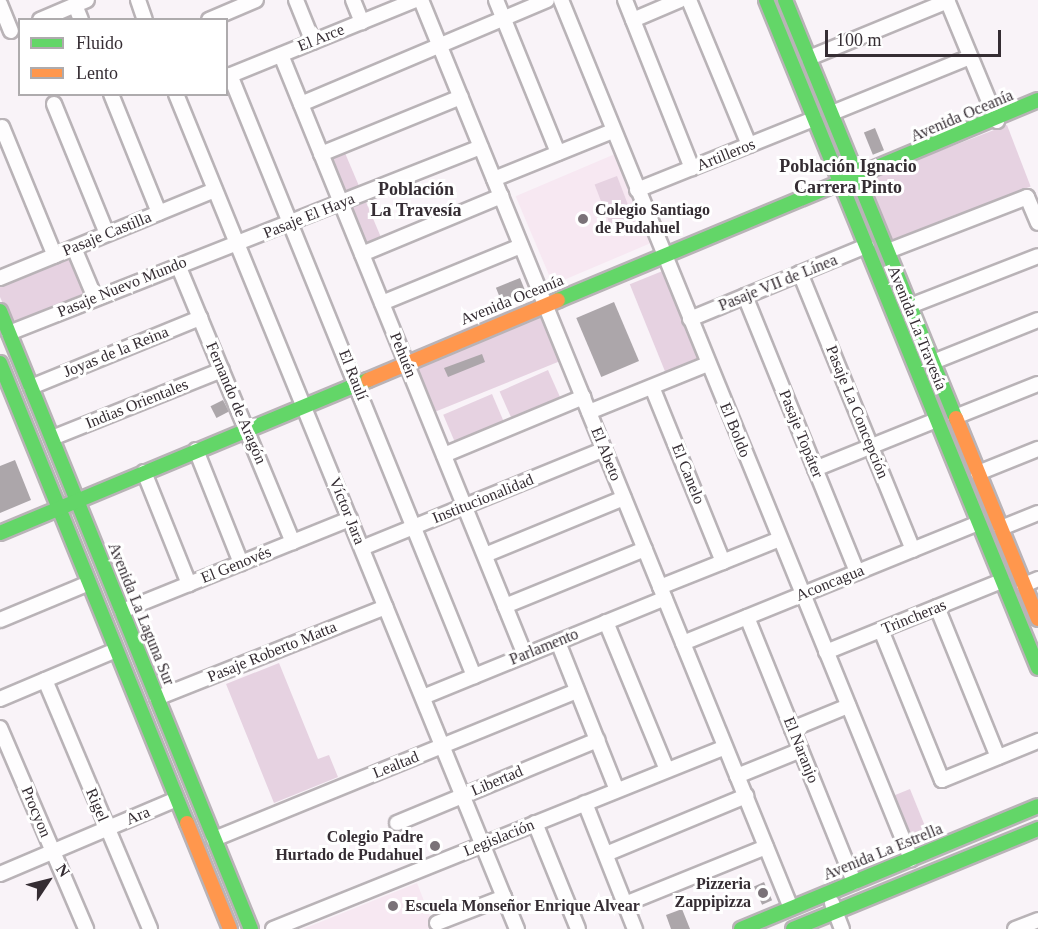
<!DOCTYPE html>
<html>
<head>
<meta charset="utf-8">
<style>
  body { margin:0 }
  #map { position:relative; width:1038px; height:929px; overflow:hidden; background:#f9f3f8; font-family:"Times New Roman",serif }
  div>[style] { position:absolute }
  .built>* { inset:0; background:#f7e8f2; transform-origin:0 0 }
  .green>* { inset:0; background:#e6d2e1; transform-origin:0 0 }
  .building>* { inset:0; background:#aca6aa; transform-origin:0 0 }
  .roads { filter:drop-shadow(2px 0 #b9b3b7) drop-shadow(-2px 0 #b9b3b7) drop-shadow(0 2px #b9b3b7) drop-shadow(0 -2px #b9b3b7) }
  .street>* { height:14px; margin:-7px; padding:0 7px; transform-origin:7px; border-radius:7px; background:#fefdfe }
  .fast>* { height:14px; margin:-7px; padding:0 7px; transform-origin:7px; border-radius:7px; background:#63d668 }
  .slow>* { height:14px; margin:-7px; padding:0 7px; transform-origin:7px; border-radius:7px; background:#ff974d }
  .dots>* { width:16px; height:16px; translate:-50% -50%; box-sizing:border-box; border:3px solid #fff; border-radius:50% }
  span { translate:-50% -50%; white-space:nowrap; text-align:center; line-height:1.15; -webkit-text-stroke:6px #fff; paint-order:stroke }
  .street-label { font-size:16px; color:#352d33 }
  .poi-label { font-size:16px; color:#352d33; font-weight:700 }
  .left { translate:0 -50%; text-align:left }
  .right { translate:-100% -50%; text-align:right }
  .neighbourhood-label { font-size:18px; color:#352d33; font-weight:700 }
  .legend { position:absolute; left:18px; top:18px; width:210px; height:78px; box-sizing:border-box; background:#fff; border:2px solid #aeabad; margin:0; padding:8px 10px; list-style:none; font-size:18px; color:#352d33 }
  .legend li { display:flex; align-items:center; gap:12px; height:30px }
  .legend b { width:30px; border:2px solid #aeabad }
  .north { position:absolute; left:18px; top:851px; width:60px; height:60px; -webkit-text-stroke:4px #fff; paint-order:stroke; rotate:55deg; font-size:16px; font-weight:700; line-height:24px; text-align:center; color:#352d33 }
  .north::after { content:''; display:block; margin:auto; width:21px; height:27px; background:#352d33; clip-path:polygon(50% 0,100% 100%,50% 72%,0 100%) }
  .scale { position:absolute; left:825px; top:30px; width:176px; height:27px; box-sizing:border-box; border:3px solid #352d33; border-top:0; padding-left:8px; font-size:18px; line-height:21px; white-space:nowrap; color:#352d33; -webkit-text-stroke:4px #fff; paint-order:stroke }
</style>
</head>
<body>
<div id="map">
  <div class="built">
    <div style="left:615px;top:154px;width:96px;height:108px;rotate:67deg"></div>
    <div style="clip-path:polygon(417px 883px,435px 929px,303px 929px)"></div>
  </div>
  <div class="green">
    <div style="left:1007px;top:125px;width:66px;height:149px;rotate:69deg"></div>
    <div style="left:345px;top:153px;width:41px;height:16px;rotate:67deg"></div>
    <div style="left:617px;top:176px;width:49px;height:24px;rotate:69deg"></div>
    <div style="left:366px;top:202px;width:41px;height:16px;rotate:67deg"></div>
    <div style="clip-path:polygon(71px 251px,89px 294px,13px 327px,0 297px,0 282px)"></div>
    <div style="left:665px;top:270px;width:95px;height:38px;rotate:68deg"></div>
    <div style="left:541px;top:315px;width:50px;height:135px;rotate:68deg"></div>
    <div style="left:548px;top:370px;width:32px;height:53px;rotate:66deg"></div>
    <div style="left:492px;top:394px;width:30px;height:53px;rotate:67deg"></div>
    <div style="clip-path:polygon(279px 663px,318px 759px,329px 755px,338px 777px,274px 803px,226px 684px)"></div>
    <div style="left:910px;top:789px;width:59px;height:18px;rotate:68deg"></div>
  </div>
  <div class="building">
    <div style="left:875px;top:128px;width:24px;height:12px;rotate:68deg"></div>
    <div style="left:520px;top:278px;width:16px;height:26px;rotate:68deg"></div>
    <div style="left:614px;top:302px;width:64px;height:41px;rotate:67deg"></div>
    <div style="clip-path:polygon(482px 354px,485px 362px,448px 377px,444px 368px)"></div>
    <div style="left:223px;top:400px;width:13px;height:14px;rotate:63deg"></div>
    <div style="clip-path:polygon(15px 460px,31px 500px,0 513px,0 466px)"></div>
    <div style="left:764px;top:882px;width:20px;height:11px;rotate:66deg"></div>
    <div style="clip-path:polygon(682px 909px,690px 929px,671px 929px,666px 915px)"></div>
  </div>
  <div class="roads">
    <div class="street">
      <div style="left:138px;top:0;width:21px;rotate:71deg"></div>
      <div style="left:296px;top:0;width:45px;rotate:68deg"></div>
      <div style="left:353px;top:0;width:24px;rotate:68deg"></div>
      <div style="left:421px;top:0;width:980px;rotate:67.83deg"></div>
      <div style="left:496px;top:0;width:165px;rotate:67.9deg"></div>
      <div style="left:561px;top:0;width:928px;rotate:67.83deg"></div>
      <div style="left:625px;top:0;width:181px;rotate:68.3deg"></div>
      <div style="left:689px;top:0;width:157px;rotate:67.5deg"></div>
      <div style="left:947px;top:0;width:131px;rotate:67.5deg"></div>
      <div style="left:0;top:4px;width:29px;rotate:68deg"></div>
      <div style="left:75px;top:5px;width:16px;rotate:68deg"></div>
      <div style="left:40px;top:20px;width:51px;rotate:-23.1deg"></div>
      <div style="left:209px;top:20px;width:51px;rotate:-23.1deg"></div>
      <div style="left:633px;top:20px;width:51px;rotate:-23.1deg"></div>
      <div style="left:281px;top:55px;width:648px;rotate:67.87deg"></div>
      <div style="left:809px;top:58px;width:150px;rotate:-22.3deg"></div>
      <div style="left:230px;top:75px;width:649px;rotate:67.9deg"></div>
      <div style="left:226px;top:77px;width:205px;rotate:-22.1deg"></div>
      <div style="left:111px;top:94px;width:128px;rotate:68deg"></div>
      <div style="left:176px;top:94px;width:902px;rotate:67.79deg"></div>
      <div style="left:54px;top:104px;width:140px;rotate:67.8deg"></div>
      <div style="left:301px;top:104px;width:267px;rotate:-22.9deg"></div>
      <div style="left:832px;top:113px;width:149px;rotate:-22.1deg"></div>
      <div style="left:2px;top:127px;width:139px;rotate:67.7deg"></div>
      <div style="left:321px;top:154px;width:151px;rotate:-22.2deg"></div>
      <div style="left:494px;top:179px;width:128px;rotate:-22deg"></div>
      <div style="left:637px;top:190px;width:191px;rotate:-21.9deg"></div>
      <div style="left:74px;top:248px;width:54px;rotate:67.2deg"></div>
      <div style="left:888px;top:251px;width:149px;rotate:-21.2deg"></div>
      <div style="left:1027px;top:197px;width:28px;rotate:67deg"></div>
      <div style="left:362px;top:254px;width:151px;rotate:-22.6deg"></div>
      <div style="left:178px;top:265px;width:300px;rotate:67.5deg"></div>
      <div style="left:800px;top:273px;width:299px;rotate:67.8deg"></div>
      <div style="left:0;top:278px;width:232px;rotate:-22.3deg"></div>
      <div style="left:745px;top:296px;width:298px;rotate:67.9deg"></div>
      <div style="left:382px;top:303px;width:150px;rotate:-22.3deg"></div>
      <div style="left:910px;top:306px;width:137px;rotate:-21.3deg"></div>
      <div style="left:690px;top:319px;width:191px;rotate:-22.5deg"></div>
      <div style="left:9px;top:333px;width:507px;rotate:-21.51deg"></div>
      <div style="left:933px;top:362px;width:113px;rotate:-21.8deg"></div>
      <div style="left:31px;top:387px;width:183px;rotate:-22.2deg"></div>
      <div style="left:652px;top:387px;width:189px;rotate:67.9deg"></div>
      <div style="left:589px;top:412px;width:128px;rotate:-22deg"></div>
      <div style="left:955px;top:417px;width:89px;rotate:-21.7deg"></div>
      <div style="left:52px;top:438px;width:183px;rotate:-21.8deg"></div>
      <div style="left:196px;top:450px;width:122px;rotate:68.3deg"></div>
      <div style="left:444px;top:455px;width:151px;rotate:-22.6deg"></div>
      <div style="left:815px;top:469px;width:131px;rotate:-22deg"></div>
      <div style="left:144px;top:472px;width:121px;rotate:68.1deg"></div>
      <div style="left:978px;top:473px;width:65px;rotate:-21.8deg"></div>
      <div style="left:1001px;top:528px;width:40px;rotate:-22deg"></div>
      <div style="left:362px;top:548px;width:261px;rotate:-22.2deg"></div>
      <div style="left:485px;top:555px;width:150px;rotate:-22.3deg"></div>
      <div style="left:1024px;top:585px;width:15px;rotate:-23deg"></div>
      <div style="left:660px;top:587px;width:129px;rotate:-21.8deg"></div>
      <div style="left:505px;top:606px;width:151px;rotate:-22.2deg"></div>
      <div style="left:937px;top:607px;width:162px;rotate:67.9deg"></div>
      <div style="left:122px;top:611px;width:246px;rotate:-22deg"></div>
      <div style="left:747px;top:617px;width:286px;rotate:68deg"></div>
      <div style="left:0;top:620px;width:96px;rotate:-22.6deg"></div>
      <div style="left:606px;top:622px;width:160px;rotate:67.6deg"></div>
      <div style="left:881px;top:630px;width:162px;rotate:67.9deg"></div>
      <div style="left:942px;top:780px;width:104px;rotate:-22.1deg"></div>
      <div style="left:558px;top:642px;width:159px;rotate:68.3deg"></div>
      <div style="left:683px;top:643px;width:318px;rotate:-22.1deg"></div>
      <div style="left:826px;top:652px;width:190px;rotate:-22deg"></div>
      <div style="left:45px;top:680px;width:270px;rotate:67.1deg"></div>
      <div style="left:423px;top:697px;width:261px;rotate:-22.2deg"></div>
      <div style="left:157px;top:698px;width:246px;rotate:-21.7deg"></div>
      <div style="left:0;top:699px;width:126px;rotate:-22.9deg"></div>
      <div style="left:0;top:728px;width:219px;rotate:66.8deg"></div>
      <div style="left:792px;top:729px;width:61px;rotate:-22.3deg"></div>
      <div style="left:737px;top:776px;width:69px;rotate:-22.1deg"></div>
      <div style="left:585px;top:803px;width:136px;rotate:68.4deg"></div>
      <div style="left:397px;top:823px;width:217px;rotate:-22.5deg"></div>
      <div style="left:535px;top:823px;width:114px;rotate:67.9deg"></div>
      <div style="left:214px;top:839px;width:392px;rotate:-22.2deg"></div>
      <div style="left:606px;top:854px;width:152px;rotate:-22.5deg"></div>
      <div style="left:0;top:874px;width:192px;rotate:-23deg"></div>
      <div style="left:832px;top:903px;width:28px;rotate:69deg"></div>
      <div style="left:625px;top:904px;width:152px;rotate:-22deg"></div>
      <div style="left:437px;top:923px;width:72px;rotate:-21.2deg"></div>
      <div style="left:273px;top:929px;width:487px;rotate:-21.9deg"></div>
      <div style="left:1015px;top:929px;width:25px;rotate:-21deg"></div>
    </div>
    <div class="fast">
      <div style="left:766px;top:0;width:721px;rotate:67.84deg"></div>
      <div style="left:785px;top:0;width:452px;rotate:67.8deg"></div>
      <div style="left:558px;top:300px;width:520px;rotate:-22.62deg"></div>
      <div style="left:0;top:311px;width:667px;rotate:67.9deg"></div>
      <div style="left:0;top:363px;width:497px;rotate:67.9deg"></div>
      <div style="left:0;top:533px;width:399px;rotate:-22.6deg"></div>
      <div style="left:741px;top:929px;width:321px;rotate:-22.5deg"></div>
      <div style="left:793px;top:929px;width:265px;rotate:-22.2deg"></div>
    </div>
    <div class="slow">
      <div style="left:368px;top:380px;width:206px;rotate:-22.8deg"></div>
      <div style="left:956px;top:418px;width:217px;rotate:67.8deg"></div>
      <div style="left:187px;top:823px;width:114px;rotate:67.9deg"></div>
    </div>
  </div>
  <div class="dots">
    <div style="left:583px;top:219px;background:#7a7278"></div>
    <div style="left:435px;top:846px;background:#7a7278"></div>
    <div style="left:763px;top:893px;background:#7a7278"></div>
    <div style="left:393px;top:906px;background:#7a7278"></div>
  </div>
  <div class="street-label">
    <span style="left:321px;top:38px;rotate:-22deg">El Arce</span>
    <span style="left:962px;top:116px;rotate:-23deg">Avenida Oceanía</span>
    <span style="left:726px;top:155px;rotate:-22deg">Artilleros</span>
    <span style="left:309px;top:216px;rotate:-22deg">Pasaje El Haya</span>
    <span style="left:107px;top:234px;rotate:-22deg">Pasaje Castilla</span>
    <span style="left:778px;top:283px;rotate:-22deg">Pasaje VII de Línea</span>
    <span style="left:122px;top:287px;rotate:-22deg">Pasaje Nuevo Mundo</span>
    <span style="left:512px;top:300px;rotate:-22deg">Avenida Oceanía</span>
    <span style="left:917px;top:328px;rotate:68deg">Avenida La Travesía</span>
    <span style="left:116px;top:352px;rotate:-22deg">Joyas de la Reina</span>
    <span style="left:403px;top:355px;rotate:68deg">Pehuén</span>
    <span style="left:353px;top:375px;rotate:68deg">El Raulí</span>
    <span style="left:236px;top:403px;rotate:67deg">Fernando de Aragón</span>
    <span style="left:137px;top:404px;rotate:-22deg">Indias Orientales</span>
    <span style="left:857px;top:412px;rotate:68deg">Pasaje La Concepción</span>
    <span style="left:735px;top:430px;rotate:68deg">El Boldo</span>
    <span style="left:801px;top:434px;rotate:68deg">Pasaje Topáter</span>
    <span style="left:606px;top:454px;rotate:68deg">El Abeto</span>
    <span style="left:688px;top:474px;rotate:68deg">El Canelo</span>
    <span style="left:483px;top:499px;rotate:-22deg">Institucionalidad</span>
    <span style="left:347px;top:511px;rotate:68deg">Víctor Jara</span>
    <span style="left:236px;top:565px;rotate:-22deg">El Genovés</span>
    <span style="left:830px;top:583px;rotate:-22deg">Aconcagua</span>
    <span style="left:141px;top:614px;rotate:68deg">Avenida La Laguna Sur</span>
    <span style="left:914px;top:617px;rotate:-22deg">Trincheras</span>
    <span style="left:544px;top:647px;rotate:-22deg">Parlamento</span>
    <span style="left:272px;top:652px;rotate:-22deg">Pasaje Roberto Matta</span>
    <span style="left:801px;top:750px;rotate:68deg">El Naranjo</span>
    <span style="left:396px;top:765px;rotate:-22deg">Lealtad</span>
    <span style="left:497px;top:781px;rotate:-23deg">Libertad</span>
    <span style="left:97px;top:805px;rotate:67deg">Rigel</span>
    <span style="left:36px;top:812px;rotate:67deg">Procyon</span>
    <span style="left:138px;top:816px;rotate:-23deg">Ara</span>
    <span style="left:499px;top:838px;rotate:-22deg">Legislación</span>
    <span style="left:883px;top:852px;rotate:-22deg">Avenida La Estrella</span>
  </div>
  <div class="poi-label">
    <span class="left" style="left:595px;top:219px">Colegio Santiago<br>de Pudahuel</span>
    <span class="right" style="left:423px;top:846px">Colegio Padre<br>Hurtado de Pudahuel</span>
    <span class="right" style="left:751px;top:893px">Pizzeria<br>Zappipizza</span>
    <span class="left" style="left:405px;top:906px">Escuela Monseñor Enrique Alvear</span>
  </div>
  <div class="neighbourhood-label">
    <span style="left:848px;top:177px">Población Ignacio<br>Carrera Pinto</span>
    <span style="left:416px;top:200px">Población<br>La Travesía</span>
  </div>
  <ul class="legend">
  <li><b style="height:8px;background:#63d668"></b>Fluido</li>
  <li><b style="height:8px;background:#ff974d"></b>Lento</li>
  </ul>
  <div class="north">N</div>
  <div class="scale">100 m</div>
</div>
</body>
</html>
